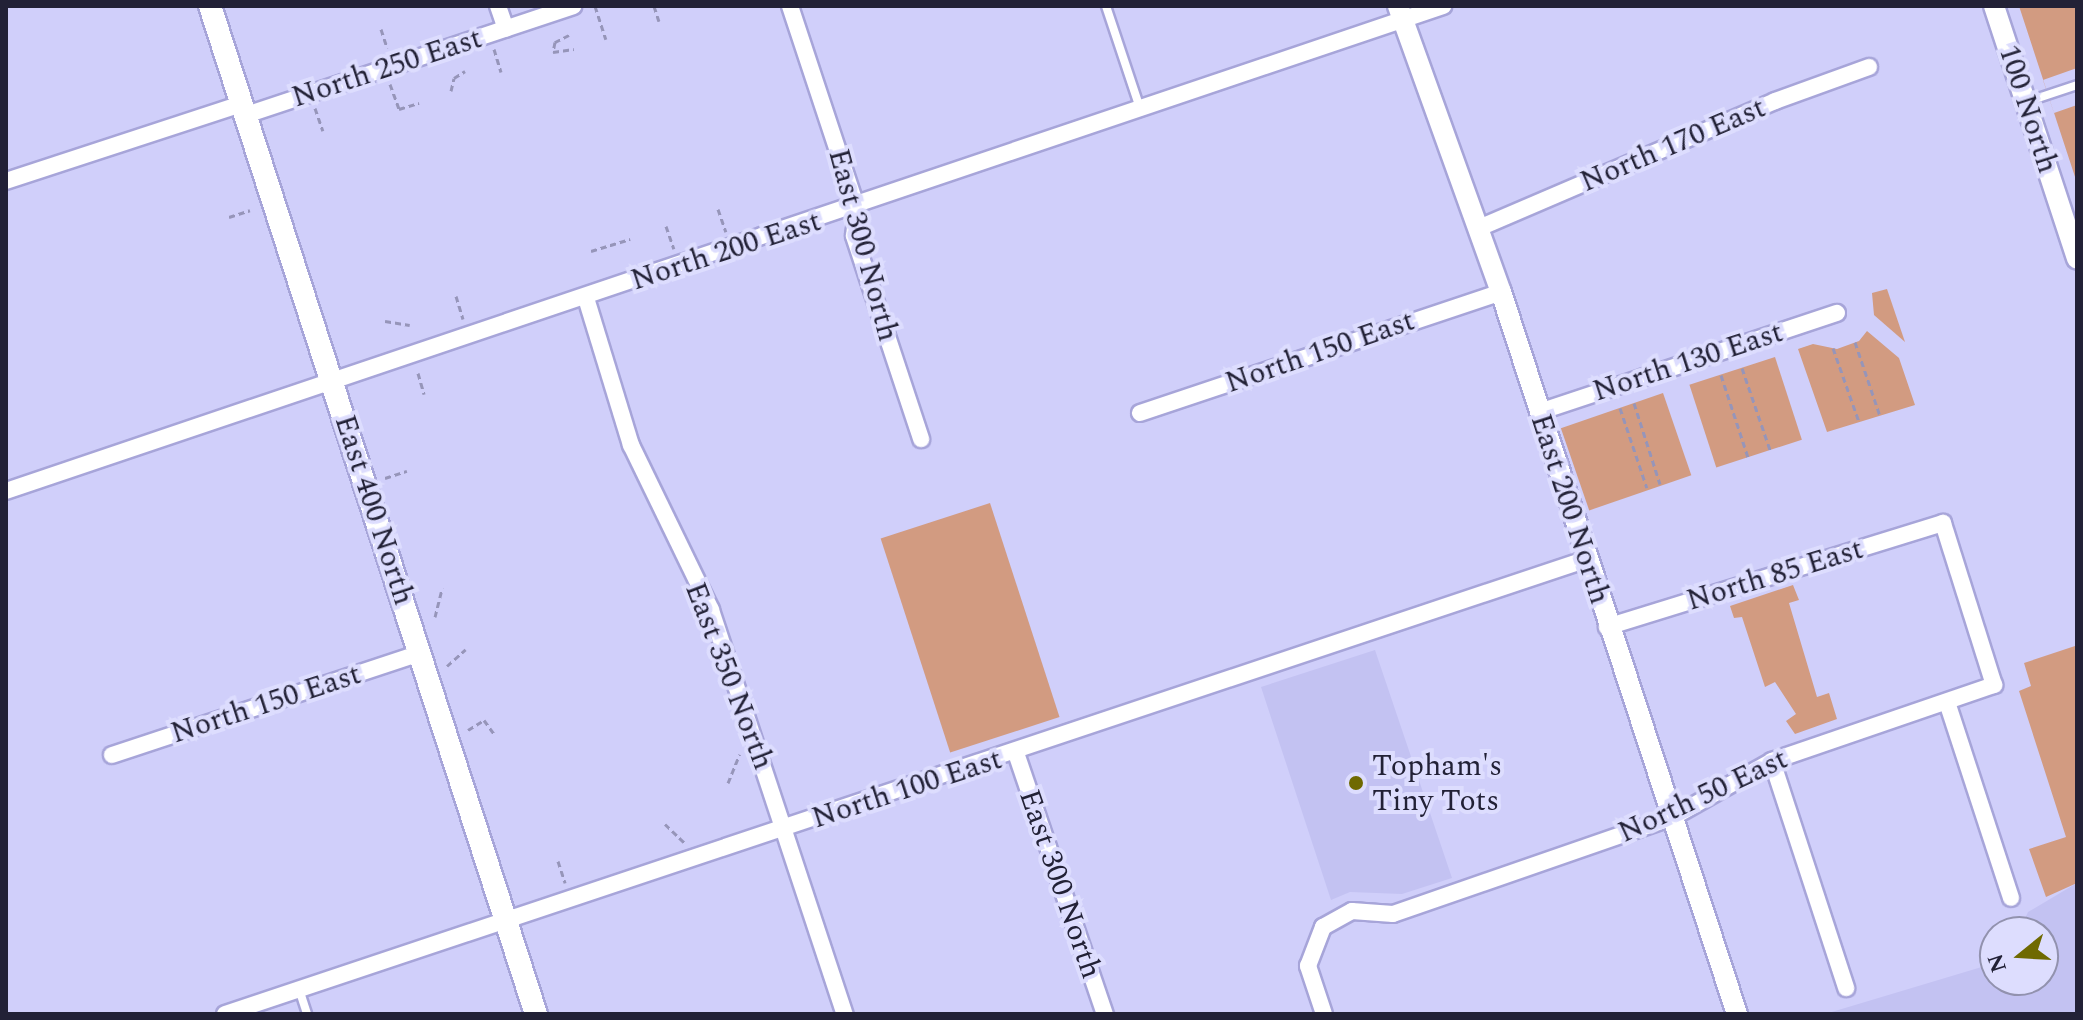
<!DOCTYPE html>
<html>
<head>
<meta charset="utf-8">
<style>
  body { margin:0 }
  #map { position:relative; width:2083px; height:1020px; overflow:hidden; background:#d0cffa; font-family:Spectral,serif }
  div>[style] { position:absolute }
  .built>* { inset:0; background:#c3c2f2 }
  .green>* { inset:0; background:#d29b81; transform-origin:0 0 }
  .path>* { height:3px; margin-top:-1.5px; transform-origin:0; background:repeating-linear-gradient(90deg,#9695b9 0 6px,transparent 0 10px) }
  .roads { filter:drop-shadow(2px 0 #a7a5d9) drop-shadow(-2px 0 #a7a5d9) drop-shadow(0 2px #a7a5d9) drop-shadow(0 -2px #a7a5d9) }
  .service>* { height:8px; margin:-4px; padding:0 4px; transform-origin:4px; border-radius:4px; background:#fff }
  .minor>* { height:16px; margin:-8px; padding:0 8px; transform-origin:8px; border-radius:8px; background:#fff }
  .tertiary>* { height:20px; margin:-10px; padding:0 10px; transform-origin:10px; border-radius:10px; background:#fff }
  .secondary>* { height:22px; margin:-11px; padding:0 11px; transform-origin:11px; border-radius:11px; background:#fff }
  .dots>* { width:22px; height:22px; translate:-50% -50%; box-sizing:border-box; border:4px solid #ddddfe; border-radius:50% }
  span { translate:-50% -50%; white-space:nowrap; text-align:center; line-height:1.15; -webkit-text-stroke:8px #ddddfe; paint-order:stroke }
  .street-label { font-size:30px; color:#222136 }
  .poi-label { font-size:30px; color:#222136 }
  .left { translate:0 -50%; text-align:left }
  .frame { position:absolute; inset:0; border:8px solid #222136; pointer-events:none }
  .north { position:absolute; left:1979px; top:916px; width:80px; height:80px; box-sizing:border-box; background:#ddddfe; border:2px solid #9292ae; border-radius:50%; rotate:252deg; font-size:22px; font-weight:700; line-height:32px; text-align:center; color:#222136 }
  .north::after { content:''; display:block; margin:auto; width:28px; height:36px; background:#6f6901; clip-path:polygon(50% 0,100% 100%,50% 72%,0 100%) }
</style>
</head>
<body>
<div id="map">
  <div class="built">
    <div style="clip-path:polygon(1375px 650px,1452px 878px,1402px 894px,1350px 892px,1331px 900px,1261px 687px)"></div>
    <div style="clip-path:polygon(2077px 883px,2077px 1014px,1825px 1014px,1995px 963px,1995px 980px,2043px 980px,2043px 932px,2019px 932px,2028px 912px)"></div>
  </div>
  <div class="green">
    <div style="clip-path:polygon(2019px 6px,2077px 6px,2077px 68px,2043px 80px,2054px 113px,2077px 105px,2077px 183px)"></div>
    <div style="clip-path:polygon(1887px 289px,1905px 342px,1874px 315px,1872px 293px)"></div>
    <div style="clip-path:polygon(1867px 331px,1899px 358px,1915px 405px,1827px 432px,1798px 349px,1813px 344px,1837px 349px,1859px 341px)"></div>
    <div style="left:1775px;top:357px;width:87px;height:90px;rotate:72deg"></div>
    <div style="left:1663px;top:393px;width:87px;height:108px;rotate:71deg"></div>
    <div style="left:990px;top:503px;width:225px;height:115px;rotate:72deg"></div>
    <div style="clip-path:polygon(1793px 585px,1799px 600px,1789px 603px,1817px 697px,1829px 693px,1837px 719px,1795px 734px,1786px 721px,1796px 714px,1775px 682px,1765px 687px,1742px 617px,1734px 618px,1730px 606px)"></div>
    <div style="clip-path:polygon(2075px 646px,2077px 883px,2046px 897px,2029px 849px,2066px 837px,2019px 691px,2031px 686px,2024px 663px)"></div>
  </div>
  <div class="path">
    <div style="left:595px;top:6px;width:35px;rotate:72deg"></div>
    <div style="left:654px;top:6px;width:16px;rotate:72deg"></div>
    <div style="left:381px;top:29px;width:20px;rotate:72deg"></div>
    <div style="left:569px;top:35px;width:16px;rotate:153deg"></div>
    <div style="left:555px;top:42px;width:10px;rotate:101deg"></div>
    <div style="left:553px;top:52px;width:21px;rotate:-8deg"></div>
    <div style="left:494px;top:49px;width:24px;rotate:73deg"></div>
    <div style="left:390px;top:84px;width:27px;rotate:70deg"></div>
    <div style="left:399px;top:109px;width:21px;rotate:-17deg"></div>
    <div style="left:451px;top:91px;width:13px;rotate:-77deg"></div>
    <div style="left:454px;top:78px;width:13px;rotate:-32deg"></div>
    <div style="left:315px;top:108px;width:24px;rotate:71deg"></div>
    <div style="left:718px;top:209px;width:24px;rotate:71deg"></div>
    <div style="left:229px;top:217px;width:22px;rotate:-18deg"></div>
    <div style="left:666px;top:226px;width:24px;rotate:71deg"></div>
    <div style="left:591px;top:251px;width:41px;rotate:-17.1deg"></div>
    <div style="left:456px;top:296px;width:24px;rotate:73deg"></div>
    <div style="left:385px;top:321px;width:25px;rotate:9deg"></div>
    <div style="left:1855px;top:342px;width:78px;rotate:71.3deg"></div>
    <div style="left:1833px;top:348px;width:78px;rotate:70.6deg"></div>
    <div style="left:1742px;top:368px;width:87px;rotate:71.1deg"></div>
    <div style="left:418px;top:373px;width:22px;rotate:74deg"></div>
    <div style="left:1721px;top:375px;width:86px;rotate:71.8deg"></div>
    <div style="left:1634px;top:403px;width:85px;rotate:72.2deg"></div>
    <div style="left:1620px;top:408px;width:84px;rotate:71.4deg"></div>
    <div style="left:385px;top:478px;width:23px;rotate:-18deg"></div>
    <div style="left:435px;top:617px;width:30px;rotate:-76deg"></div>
    <div style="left:447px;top:666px;width:25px;rotate:-42deg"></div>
    <div style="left:468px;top:730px;width:19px;rotate:-32deg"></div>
    <div style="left:484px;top:720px;width:19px;rotate:54deg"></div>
    <div style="left:728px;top:783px;width:31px;rotate:-68deg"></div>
    <div style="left:665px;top:824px;width:28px;rotate:44deg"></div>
    <div style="left:558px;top:861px;width:23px;rotate:72deg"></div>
  </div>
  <div class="roads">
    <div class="service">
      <div style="left:1106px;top:6px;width:108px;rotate:71.6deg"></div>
      <div style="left:2026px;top:102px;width:54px;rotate:-18.4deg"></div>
      <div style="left:299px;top:989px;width:26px;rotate:72deg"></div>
    </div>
    <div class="minor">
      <div style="left:498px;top:6px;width:24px;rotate:71deg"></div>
      <div style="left:790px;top:6px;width:213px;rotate:71.7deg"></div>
      <div style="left:857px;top:208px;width:28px;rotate:96deg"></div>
      <div style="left:854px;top:236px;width:214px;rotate:71.7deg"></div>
      <div style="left:246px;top:115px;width:345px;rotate:-18.4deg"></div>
      <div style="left:6px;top:181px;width:248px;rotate:-18.1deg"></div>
      <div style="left:1479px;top:228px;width:322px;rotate:-23.2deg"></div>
      <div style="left:1775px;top:101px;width:100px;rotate:-19.9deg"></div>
      <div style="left:586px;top:298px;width:154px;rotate:73deg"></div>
      <div style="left:631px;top:445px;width:183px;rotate:64.1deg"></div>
      <div style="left:711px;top:610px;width:426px;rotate:71.7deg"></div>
      <div style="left:1539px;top:412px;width:314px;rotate:-18.4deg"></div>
      <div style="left:1140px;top:413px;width:381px;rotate:-18.5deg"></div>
      <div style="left:6px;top:491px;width:1517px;rotate:-18.65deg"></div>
      <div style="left:1947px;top:702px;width:206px;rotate:71.9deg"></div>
      <div style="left:1016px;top:753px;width:276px;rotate:71.2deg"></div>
      <div style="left:112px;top:755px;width:324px;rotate:-18.3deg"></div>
      <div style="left:1772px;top:761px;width:239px;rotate:71.9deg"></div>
      <div style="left:225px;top:1014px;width:1436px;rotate:-18.47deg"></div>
      <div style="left:1324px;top:1014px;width:51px;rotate:-108.4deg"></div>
      <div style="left:1308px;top:966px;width:42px;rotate:-69deg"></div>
      <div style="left:1323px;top:927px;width:33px;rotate:-29deg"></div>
      <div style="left:1352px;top:911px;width:41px;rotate:4.2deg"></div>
      <div style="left:1393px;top:914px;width:294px;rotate:-19.1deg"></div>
      <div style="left:1671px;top:818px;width:116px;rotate:-29.4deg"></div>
      <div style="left:1772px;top:761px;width:235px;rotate:-18.9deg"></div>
      <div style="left:1994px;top:685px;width:170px;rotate:-107.5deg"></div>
      <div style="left:1943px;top:523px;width:352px;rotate:162.8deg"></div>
    </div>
    <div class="tertiary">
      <div style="left:1398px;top:6px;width:304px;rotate:70.2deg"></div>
      <div style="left:1501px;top:292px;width:760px;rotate:71.9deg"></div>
      <div style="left:1994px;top:6px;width:266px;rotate:71.8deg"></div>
    </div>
    <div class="secondary">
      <div style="left:210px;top:6px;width:1059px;rotate:72.08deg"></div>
    </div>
  </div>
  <div class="dots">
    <div style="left:1356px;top:783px;background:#6f6901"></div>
  </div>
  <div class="street-label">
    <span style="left:387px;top:68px;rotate:-18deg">North 250 East</span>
    <span style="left:2028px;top:109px;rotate:72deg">100 North</span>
    <span style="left:1673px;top:145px;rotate:-23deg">North 170 East</span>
    <span style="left:863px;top:245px;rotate:75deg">East 300 North</span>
    <span style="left:726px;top:251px;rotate:-18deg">North 200 East</span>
    <span style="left:1320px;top:352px;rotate:-19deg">North 150 East</span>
    <span style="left:1688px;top:362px;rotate:-18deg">North 130 East</span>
    <span style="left:1570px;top:509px;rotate:72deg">East 200 North</span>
    <span style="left:374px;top:510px;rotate:72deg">East 400 North</span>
    <span style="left:1775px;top:575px;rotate:-17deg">North 85 East</span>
    <span style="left:729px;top:676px;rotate:69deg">East 350 North</span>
    <span style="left:266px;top:704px;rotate:-18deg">North 150 East</span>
    <span style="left:907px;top:789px;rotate:-18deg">North 100 East</span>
    <span style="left:1703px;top:796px;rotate:-25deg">North 50 East</span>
    <span style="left:1060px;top:884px;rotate:71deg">East 300 North</span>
  </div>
  <div class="poi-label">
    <span class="left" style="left:1372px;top:783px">Topham's<br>Tiny Tots</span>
  </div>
  <div class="frame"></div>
  <div class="north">N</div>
</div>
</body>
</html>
